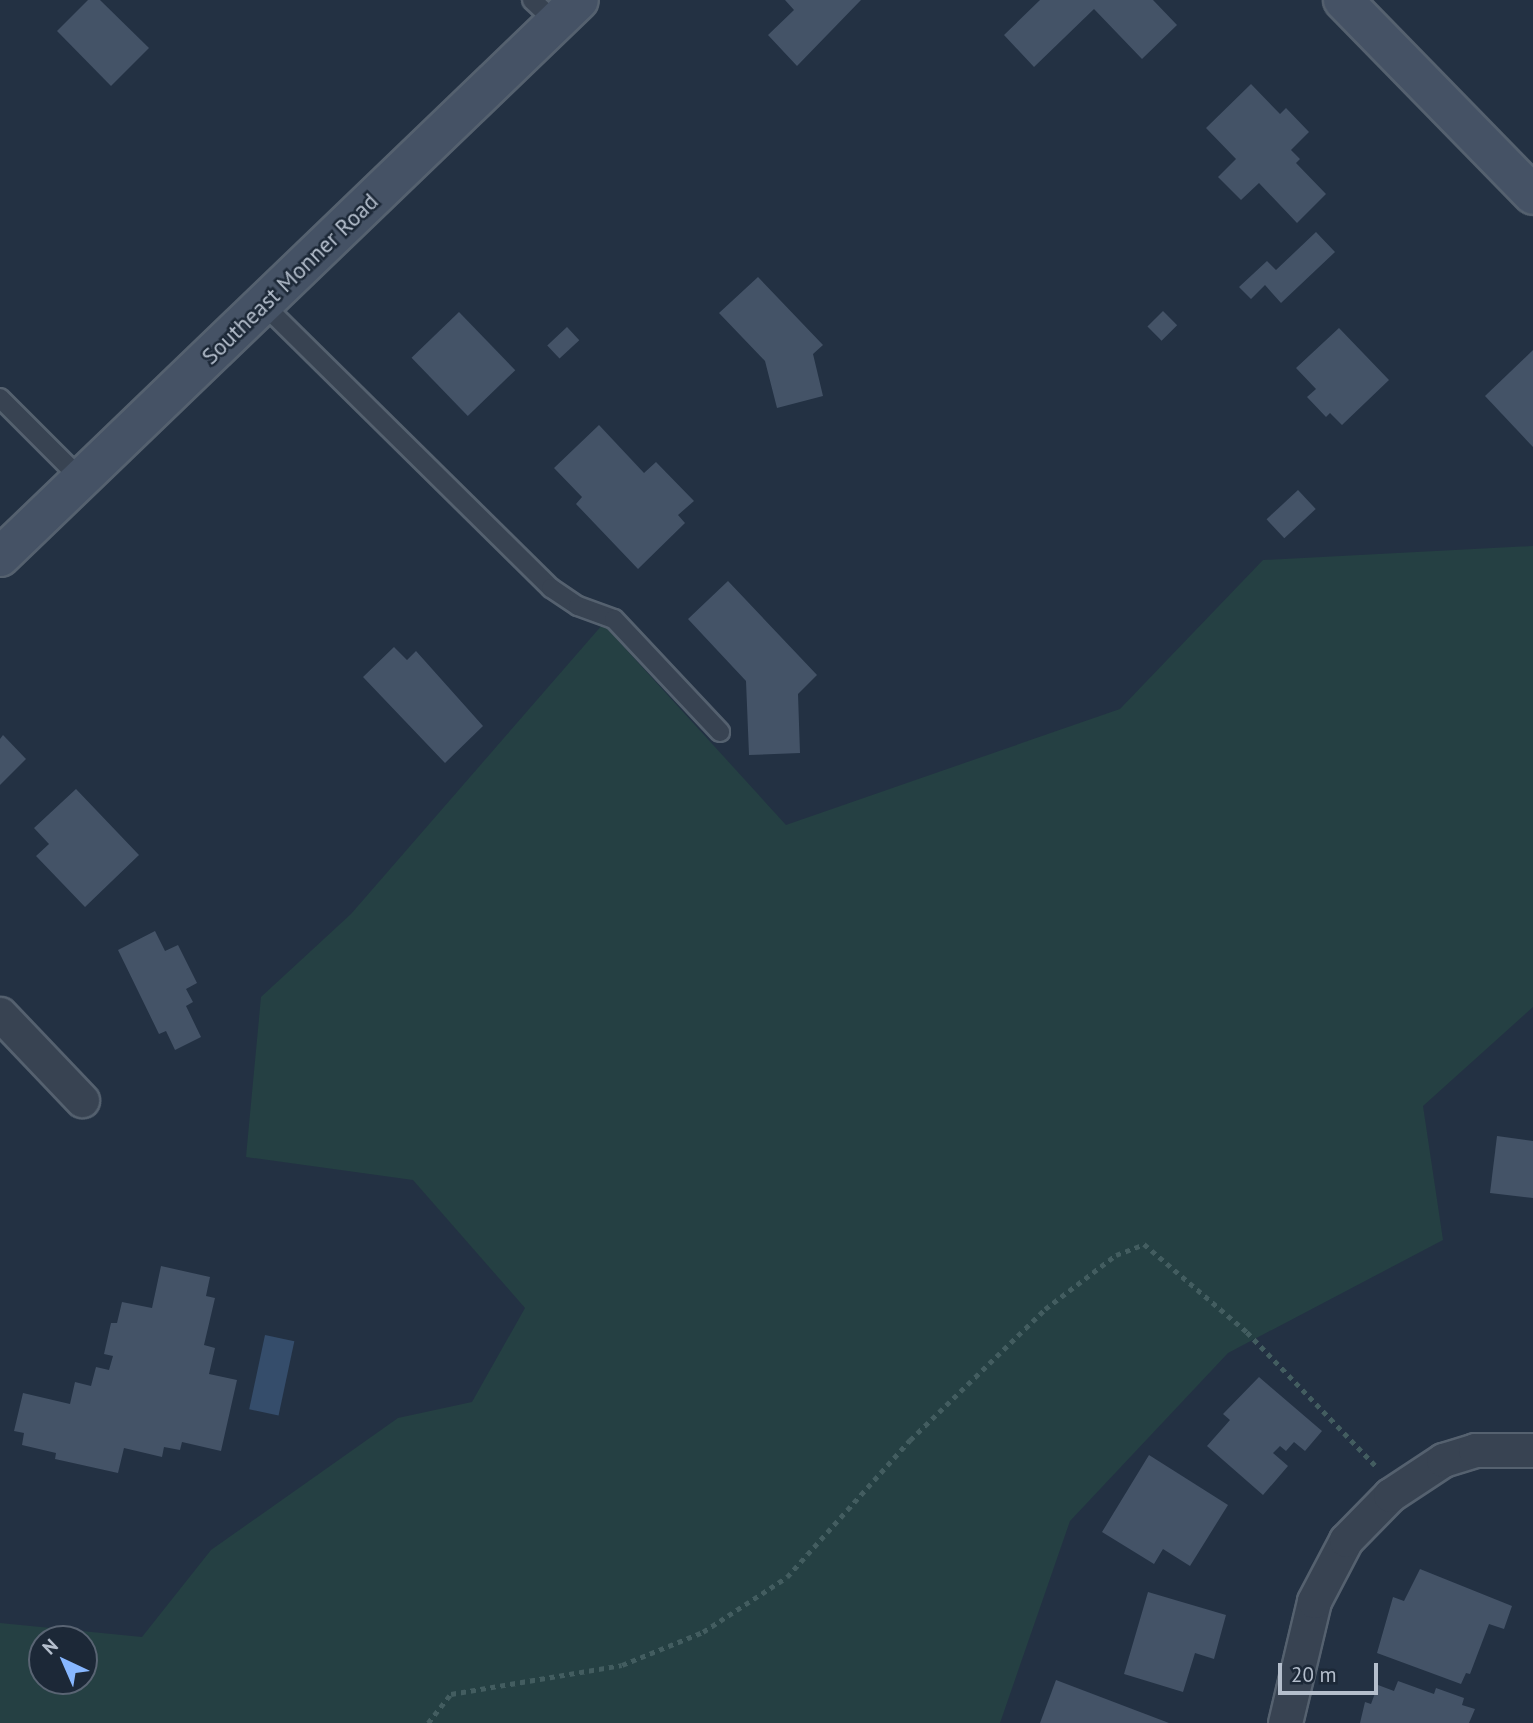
<!DOCTYPE html>
<html>
<head>
<meta charset="utf-8">
<style>
  body { margin:0 }
  #map { position:relative; width:1533px; height:1723px; overflow:hidden; background:#233143; font-family:"PT Sans",sans-serif }
  div>[style] { position:absolute }
  .green>* { inset:0; background:#254043 }
  .water>* { inset:0; background:#354d6b; transform-origin:0 0 }
  .building>* { inset:0; background:#445367; transform-origin:0 0 }
  .path>* { height:4.5px; margin-top:-2.25px; transform-origin:0; background:repeating-linear-gradient(90deg,#435d60 0 5px,transparent 0 10px) }
  .roads { filter:drop-shadow(2px 0 #55616f) drop-shadow(-2px 0 #55616f) drop-shadow(0 2px #55616f) drop-shadow(0 -2px #55616f) }
  .lane>* { height:18px; margin:-9px; padding:0 9px; transform-origin:9px; border-radius:9px; background:#384352 }
  .street>* { height:33px; margin:-16.5px; padding:0 16.5px; transform-origin:16.5px; border-radius:16.5px; background:#384352 }
  .secondary>* { height:38px; margin:-19px; padding:0 19px; transform-origin:19px; border-radius:19px; background:#455265 }
  span { translate:-50% -50%; white-space:nowrap; text-align:center; line-height:1.15; -webkit-text-stroke:5px #1c2837; paint-order:stroke }
  .street-label { font-size:23px; color:#b4becc }
  .north { position:absolute; left:28px; top:1625px; width:70px; height:70px; box-sizing:border-box; background:#1c2837; border:2px solid #596473; border-radius:50%; rotate:316deg; font-size:19px; font-weight:700; line-height:28px; text-align:center; color:#b4becc }
  .north::after { content:''; display:block; margin:auto; width:24px; height:32px; background:#87b7ff; clip-path:polygon(50% 0,100% 100%,50% 72%,0 100%) }
  .scale { position:absolute; left:1278px; top:1663px; width:100px; height:32px; box-sizing:border-box; border:4px solid #b4becc; border-top:0; padding-left:9px; font-size:21px; line-height:24px; white-space:nowrap; color:#b4becc; -webkit-text-stroke:5px #1c2837; paint-order:stroke }
</style>
</head>
<body>
<div id="map">
  <div class="green">
    <div style="clip-path:polygon(evenodd,1533px 546px,1533px 1007px,1423px 1106px,1443px 1240px,1228px 1353px,1070px 1521px,1000px 1723px,0 1723px,0 1623px,142px 1637px,211px 1550px,398px 1418px,472px 1402px,525px 1308px,413px 1180px,246px 1157px,261px 997px,351px 914px,603px 624px,786px 825px,1120px 709px,1263px 560px,1533px 546px,42px 1639px,84px 1639px,84px 1681px,42px 1681px,42px 1639px)"></div>
  </div>
  <div class="water">
    <div style="left:265px;top:1335px;width:30px;height:76px;rotate:12deg"></div>
  </div>
  <div class="building">
    <div style="clip-path:polygon(88px 0,100px 0,149px 48px,111px 86px,57px 31px)"></div>
    <div style="clip-path:polygon(785px 0,861px 0,797px 66px,768px 35px,794px 10px)"></div>
    <div style="clip-path:polygon(1040px 0,1153px 0,1177px 25px,1142px 59px,1094px 9px,1034px 67px,1004px 35px)"></div>
    <div style="clip-path:polygon(1251px 84px,1280px 114px,1286px 108px,1309px 132px,1291px 150px,1300px 159px,1296px 163px,1326px 194px,1297px 223px,1259px 183px,1241px 200px,1218px 177px,1236px 159px,1206px 128px)"></div>
    <div style="clip-path:polygon(1316px 232px,1335px 252px,1281px 303px,1265px 285px,1251px 299px,1239px 287px,1267px 261px,1276px 270px)"></div>
    <div style="clip-path:polygon(758px 277px,823px 345px,813px 354px,823px 396px,777px 408px,765px 361px,719px 313px)"></div>
    <div style="left:1163px;top:311px;width:20px;height:22px;rotate:45deg"></div>
    <div style="left:459px;top:312px;width:81px;height:66px;rotate:46deg"></div>
    <div style="left:567px;top:327px;width:18px;height:27px;rotate:47deg"></div>
    <div style="clip-path:polygon(1339px 328px,1389px 380px,1342px 425px,1330px 413px,1326px 417px,1307px 397px,1316px 389px,1296px 368px)"></div>
    <div style="clip-path:polygon(1533px 350px,1533px 447px,1485px 396px)"></div>
    <div style="clip-path:polygon(599px 425px,644px 473px,656px 462px,694px 501px,678px 515px,685px 523px,638px 569px,576px 504px,582px 497px,554px 468px)"></div>
    <div style="left:1298px;top:490px;width:26px;height:43px;rotate:47deg"></div>
    <div style="clip-path:polygon(728px 581px,817px 675px,798px 694px,800px 753px,749px 755px,746px 681px,688px 619px)"></div>
    <div style="clip-path:polygon(394px 647px,407px 660px,416px 651px,483px 726px,445px 763px,363px 677px)"></div>
    <div style="clip-path:polygon(3px 735px,26px 759px,0 785px,0 739px)"></div>
    <div style="clip-path:polygon(76px 789px,139px 855px,85px 907px,36px 856px,49px 844px,34px 828px)"></div>
    <div style="clip-path:polygon(155px 931px,165px 951px,178px 945px,197px 983px,186px 989px,193px 1002px,186px 1006px,201px 1037px,175px 1050px,166px 1031px,159px 1034px,118px 950px)"></div>
    <div style="clip-path:polygon(1497px 1136px,1533px 1141px,1533px 1198px,1490px 1193px)"></div>
    <div style="clip-path:polygon(161px 1266px,210px 1277px,206px 1296px,215px 1298px,204px 1345px,215px 1348px,209px 1374px,237px 1380px,221px 1451px,182px 1442px,180px 1450px,164px 1447px,162px 1457px,124px 1448px,118px 1473px,55px 1459px,56px 1453px,22px 1445px,24px 1433px,14px 1431px,23px 1393px,70px 1404px,75px 1382px,91px 1386px,96px 1367px,109px 1370px,113px 1356px,104px 1354px,111px 1323px,117px 1323px,122px 1302px,152px 1308px)"></div>
    <div style="clip-path:polygon(1259px 1377px,1322px 1431px,1305px 1451px,1294px 1442px,1286px 1451px,1280px 1446px,1273px 1453px,1288px 1466px,1263px 1495px,1207px 1446px,1230px 1420px,1223px 1414px)"></div>
    <div style="clip-path:polygon(1149px 1455px,1228px 1505px,1190px 1566px,1163px 1549px,1154px 1564px,1102px 1532px)"></div>
    <div style="clip-path:polygon(1420px 1569px,1512px 1606px,1504px 1629px,1489px 1624px,1470px 1674px,1466px 1673px,1461px 1684px,1377px 1653px,1393px 1597px,1404px 1601px)"></div>
    <div style="clip-path:polygon(1148px 1592px,1226px 1615px,1214px 1659px,1195px 1653px,1183px 1692px,1124px 1674px)"></div>
    <div style="clip-path:polygon(1056px 1680px,1169px 1723px,1040px 1723px)"></div>
    <div style="clip-path:polygon(1398px 1681px,1434px 1694px,1436px 1688px,1464px 1698px,1462px 1705px,1475px 1709px,1469px 1723px,1360px 1723px,1365px 1702px,1371px 1704px,1378px 1685px,1394px 1691px)"></div>
  </div>
  <div class="path">
    <div style="left:428px;top:1723px;width:37px;rotate:-52deg"></div>
    <div style="left:451px;top:1694px;width:173px;rotate:-9.6deg"></div>
    <div style="left:622px;top:1665px;width:87px;rotate:-22.2deg"></div>
    <div style="left:703px;top:1632px;width:100px;rotate:-33.2deg"></div>
    <div style="left:787px;top:1577px;width:184px;rotate:-48.1deg"></div>
    <div style="left:910px;top:1440px;width:188px;rotate:-44.1deg"></div>
    <div style="left:1045px;top:1309px;width:89px;rotate:-37.3deg"></div>
    <div style="left:1116px;top:1255px;width:30px;rotate:-21deg"></div>
    <div style="left:1144px;top:1244px;width:135px;rotate:40.5deg"></div>
    <div style="left:1247px;top:1332px;width:187px;rotate:46.1deg"></div>
  </div>
  <div class="roads">
    <div class="lane">
      <div style="left:532px;top:0;width:33px;rotate:43deg"></div>
      <div style="left:265px;top:306px;width:402px;rotate:44.6deg"></div>
      <div style="left:551px;top:588px;width:32px;rotate:34deg"></div>
      <div style="left:578px;top:606px;width:38px;rotate:20deg"></div>
      <div style="left:614px;top:619px;width:155px;rotate:46.8deg"></div>
      <div style="left:0;top:398px;width:115px;rotate:45deg"></div>
    </div>
    <div class="street">
      <div style="left:0;top:1014px;width:119px;rotate:46.4deg"></div>
      <div style="left:1285px;top:1723px;width:125px;rotate:-76.6deg"></div>
      <div style="left:1314px;top:1601px;width:69px;rotate:-62.3deg"></div>
      <div style="left:1346px;top:1540px;width:63px;rotate:-45.6deg"></div>
      <div style="left:1390px;top:1495px;width:64px;rotate:-33.4deg"></div>
      <div style="left:1443px;top:1460px;width:34px;rotate:-17deg"></div>
      <div style="left:1475px;top:1450px;width:58px"></div>
    </div>
    <div class="secondary">
      <div style="left:1343px;top:0;width:272px;rotate:45.7deg"></div>
      <div style="left:0;top:557px;width:803px;rotate:-43.89deg"></div>
    </div>
  </div>
  <div class="street-label">
    <span style="left:290px;top:279px;rotate:-44deg">Southeast Monner Road</span>
  </div>
  <div class="north">N</div>
  <div class="scale">20 m</div>
</div>
</body>
</html>
